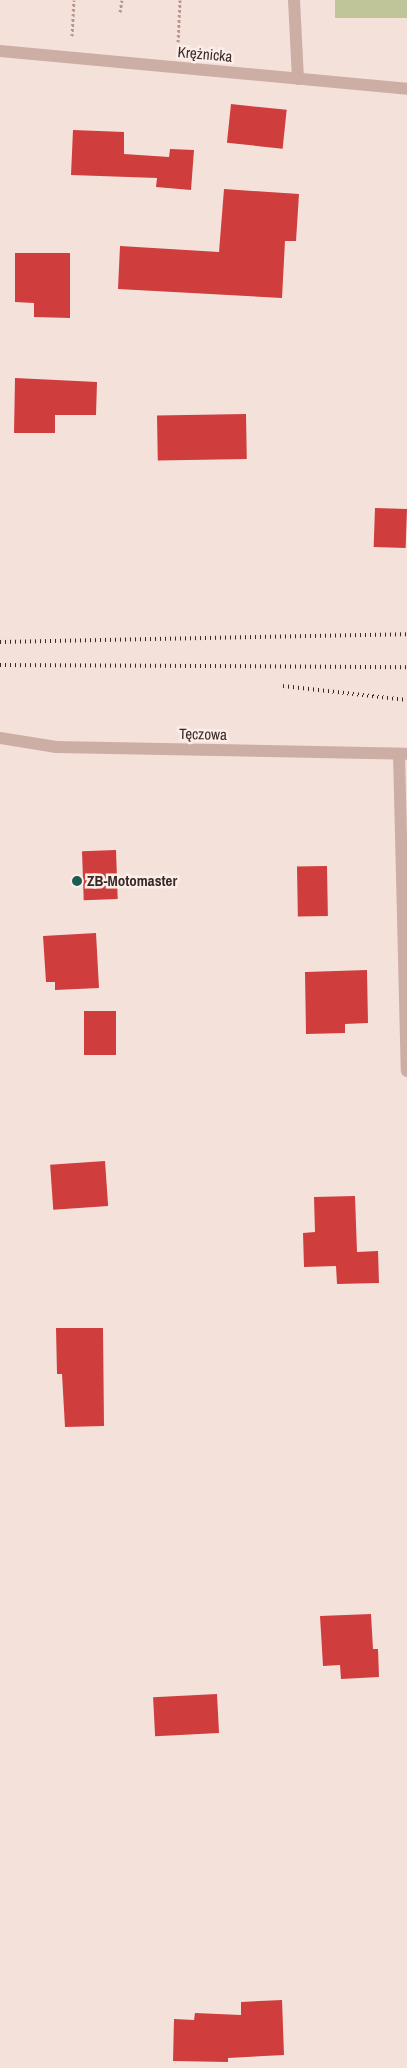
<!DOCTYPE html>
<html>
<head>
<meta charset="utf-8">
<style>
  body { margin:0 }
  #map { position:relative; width:407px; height:2068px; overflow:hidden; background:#f4e2da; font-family:"Archivo Narrow",sans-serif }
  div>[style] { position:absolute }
  .green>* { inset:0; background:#c0c499; transform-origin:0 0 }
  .building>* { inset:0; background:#cf3d3d; transform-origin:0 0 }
  .path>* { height:3px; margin-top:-1.5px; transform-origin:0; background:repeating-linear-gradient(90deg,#b9978f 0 2.5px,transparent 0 5px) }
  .service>* { height:12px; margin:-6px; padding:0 6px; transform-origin:6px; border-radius:6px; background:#cdaea5 }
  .minor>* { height:12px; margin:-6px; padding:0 6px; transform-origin:6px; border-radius:6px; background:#cdaea5 }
  .tertiary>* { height:12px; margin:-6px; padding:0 6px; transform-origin:6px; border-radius:6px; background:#cdaea5 }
  .rail>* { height:4px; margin-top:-2px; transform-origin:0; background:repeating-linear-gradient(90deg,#382827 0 1px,transparent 0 5px) }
  .dots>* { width:14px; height:14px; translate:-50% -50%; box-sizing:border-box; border:2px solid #fbede7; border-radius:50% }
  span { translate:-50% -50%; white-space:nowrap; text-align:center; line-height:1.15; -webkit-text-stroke:5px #fbede7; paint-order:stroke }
  .street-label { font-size:15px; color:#382827 }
  .poi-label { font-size:15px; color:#382827; font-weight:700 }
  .left { translate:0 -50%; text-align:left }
</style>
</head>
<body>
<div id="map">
  <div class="green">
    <div style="left:335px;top:0;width:72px;height:18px"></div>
  </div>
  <div class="building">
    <div style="left:231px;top:104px;width:56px;height:39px;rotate:6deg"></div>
    <div style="clip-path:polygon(73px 130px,124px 132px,124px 154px,169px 157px,170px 149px,194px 150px,191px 190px,156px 187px,157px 178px,71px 175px)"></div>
    <div style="clip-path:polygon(224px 189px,299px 194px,296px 241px,285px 241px,282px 298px,118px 289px,120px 246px,219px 252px)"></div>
    <div style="clip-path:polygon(15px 253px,70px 253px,70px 318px,34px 317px,34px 303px,15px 302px)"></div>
    <div style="clip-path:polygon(15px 378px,97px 382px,96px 415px,55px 415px,55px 433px,14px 433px)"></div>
    <div style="left:246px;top:414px;width:45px;height:89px;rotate:89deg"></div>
    <div style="left:375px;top:508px;width:32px;height:39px;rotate:2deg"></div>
    <div style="left:116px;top:850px;width:49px;height:34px;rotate:88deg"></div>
    <div style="left:327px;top:866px;width:50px;height:30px;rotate:89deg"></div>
    <div style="clip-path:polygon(96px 933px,99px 988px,55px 990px,55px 982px,46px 982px,43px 936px)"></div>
    <div style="clip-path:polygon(367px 970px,368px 1023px,345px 1024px,345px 1033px,306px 1034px,305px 972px)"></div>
    <div style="left:84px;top:1011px;width:32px;height:44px"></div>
    <div style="left:105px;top:1161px;width:45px;height:55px;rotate:86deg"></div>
    <div style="clip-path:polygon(355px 1196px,357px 1252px,378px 1251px,379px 1283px,337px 1284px,336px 1266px,304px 1267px,303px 1233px,315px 1232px,314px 1197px)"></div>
    <div style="clip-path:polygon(56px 1328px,103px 1328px,104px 1426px,65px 1427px,62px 1374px,57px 1374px)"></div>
    <div style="clip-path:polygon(371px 1614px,373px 1649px,378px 1649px,379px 1677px,341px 1679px,340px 1665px,323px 1666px,320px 1616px)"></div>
    <div style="left:217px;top:1694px;width:39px;height:64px;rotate:87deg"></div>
    <div style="clip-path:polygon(282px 2000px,284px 2055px,228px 2058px,228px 2062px,173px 2061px,174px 2019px,194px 2020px,195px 2013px,241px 2015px,241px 2002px)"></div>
  </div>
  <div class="path">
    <div style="left:120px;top:12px;width:12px;rotate:-81deg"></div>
    <div style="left:72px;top:36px;width:36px;rotate:-87deg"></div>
    <div style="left:178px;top:42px;width:42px;rotate:-87.3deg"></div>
  </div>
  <div class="service">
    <div style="left:294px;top:0;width:79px;rotate:87.1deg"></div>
    <div style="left:399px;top:754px;width:317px;rotate:88.6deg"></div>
  </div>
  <div class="minor">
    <div style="left:0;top:738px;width:57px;rotate:9.1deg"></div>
    <div style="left:56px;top:747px;width:351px;rotate:1.1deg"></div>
  </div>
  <div class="tertiary">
    <div style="left:0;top:51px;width:409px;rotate:5.3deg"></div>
  </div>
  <div class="rail">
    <div style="left:0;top:642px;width:407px;rotate:-1.1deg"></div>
    <div style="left:0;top:665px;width:407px;rotate:0.3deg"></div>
    <div style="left:283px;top:686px;width:125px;rotate:6.4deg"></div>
  </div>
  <div class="dots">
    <div style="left:77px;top:881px;background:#195d51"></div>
  </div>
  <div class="street-label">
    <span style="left:205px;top:54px;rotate:5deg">Krężnicka</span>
    <span style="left:203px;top:734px;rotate:1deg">Tęczowa</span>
  </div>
  <div class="poi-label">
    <span class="left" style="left:87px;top:881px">ZB-Motomaster</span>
  </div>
</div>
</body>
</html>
